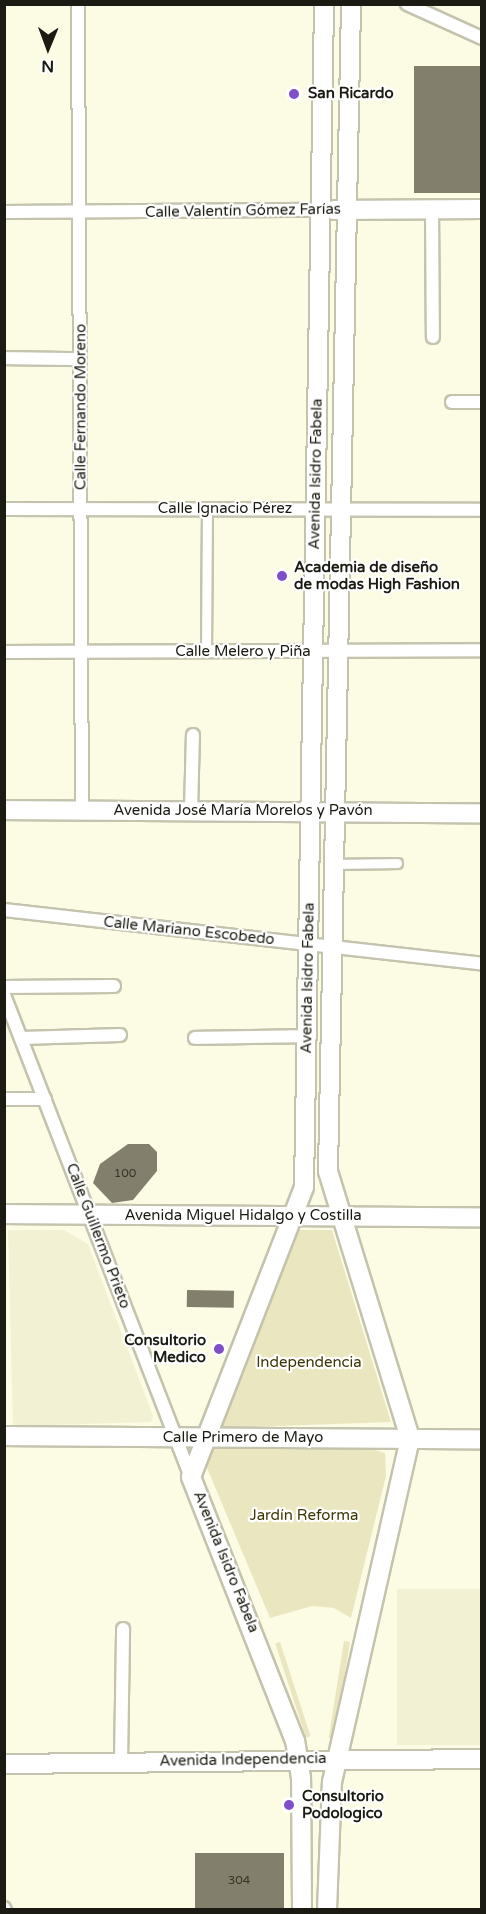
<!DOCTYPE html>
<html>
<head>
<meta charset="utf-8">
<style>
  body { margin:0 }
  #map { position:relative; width:486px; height:1914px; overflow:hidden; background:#fcfbe4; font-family:"Varela Round",sans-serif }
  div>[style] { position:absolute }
  .built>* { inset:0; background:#f3f1d3; transform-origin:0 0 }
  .green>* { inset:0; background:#eae7c0; transform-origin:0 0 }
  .building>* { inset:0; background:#82806c; transform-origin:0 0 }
  .roads { filter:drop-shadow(2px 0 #c4c3ad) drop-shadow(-2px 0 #c4c3ad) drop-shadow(0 2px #c4c3ad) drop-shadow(0 -2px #c4c3ad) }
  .pedestrian>* { height:9px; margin:-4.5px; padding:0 4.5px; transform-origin:4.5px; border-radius:4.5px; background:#fff }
  .minor>* { height:12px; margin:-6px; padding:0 6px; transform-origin:6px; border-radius:6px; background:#fff }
  .secondary>* { height:18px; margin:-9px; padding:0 9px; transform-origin:9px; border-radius:9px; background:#fff }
  .dots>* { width:16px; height:16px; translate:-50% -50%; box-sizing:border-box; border:3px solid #fff; border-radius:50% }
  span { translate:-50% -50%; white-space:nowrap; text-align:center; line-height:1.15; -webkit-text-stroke:4.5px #fff; paint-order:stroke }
  .number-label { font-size:12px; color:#353429 }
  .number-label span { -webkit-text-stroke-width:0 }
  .poi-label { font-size:15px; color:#1b1b13; font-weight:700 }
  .left { translate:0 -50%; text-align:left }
  .right { translate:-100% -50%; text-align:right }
  .street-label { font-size:15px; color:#1b1b13 }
  .park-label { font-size:15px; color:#3c3704 }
  .frame { position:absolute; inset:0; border:6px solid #1b1b13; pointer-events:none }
  .north { position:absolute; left:18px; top:18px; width:60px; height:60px; -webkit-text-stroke:4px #fff; paint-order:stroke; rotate:181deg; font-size:16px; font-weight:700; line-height:24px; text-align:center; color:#1b1b13 }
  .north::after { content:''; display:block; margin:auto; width:21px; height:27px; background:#1b1b13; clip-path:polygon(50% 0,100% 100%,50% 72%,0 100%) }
</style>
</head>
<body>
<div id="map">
  <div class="built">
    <div style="clip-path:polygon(8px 1230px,64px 1230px,88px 1244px,153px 1416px,151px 1422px,13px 1426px)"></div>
    <div style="left:481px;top:1589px;width:156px;height:84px;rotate:90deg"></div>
  </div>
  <div class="green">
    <div style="clip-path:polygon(293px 1230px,332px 1230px,391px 1422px,219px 1428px)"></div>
    <div style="clip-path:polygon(217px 1445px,368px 1448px,385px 1453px,386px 1476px,351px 1618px,334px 1608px,312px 1606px,270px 1618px,207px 1468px,207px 1455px)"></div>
    <div style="left:344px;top:1641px;width:6px;height:98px;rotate:9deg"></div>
    <div style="left:280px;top:1642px;width:99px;height:5px;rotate:72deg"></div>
  </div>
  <div class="building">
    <div style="left:414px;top:66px;width:68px;height:127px"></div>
    <div style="clip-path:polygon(128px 1144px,149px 1144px,157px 1152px,157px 1171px,133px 1200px,112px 1203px,93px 1183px,100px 1164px)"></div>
    <div style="left:187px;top:1290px;width:47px;height:17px;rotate:1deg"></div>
    <div style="left:195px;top:1853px;width:89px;height:56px"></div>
  </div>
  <div class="roads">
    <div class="pedestrian">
      <div style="left:206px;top:652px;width:142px;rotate:-89.6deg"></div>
      <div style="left:334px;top:864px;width:63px;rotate:-0.9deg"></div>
    </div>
    <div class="minor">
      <div style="left:78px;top:4px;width:805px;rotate:89.72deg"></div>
      <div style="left:407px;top:4px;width:82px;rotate:24.4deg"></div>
      <div style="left:432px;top:209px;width:128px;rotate:89.6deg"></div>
      <div style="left:4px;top:212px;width:316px;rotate:-0.4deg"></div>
      <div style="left:4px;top:358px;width:76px;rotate:0.8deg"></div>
      <div style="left:452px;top:402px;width:30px"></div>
      <div style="left:4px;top:509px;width:478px;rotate:0.1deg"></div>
      <div style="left:4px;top:652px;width:478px;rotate:-0.2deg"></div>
      <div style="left:191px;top:810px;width:75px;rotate:-88.5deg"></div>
      <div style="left:4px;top:910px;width:481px;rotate:6.4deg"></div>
      <div style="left:4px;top:987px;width:110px;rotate:-0.5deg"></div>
      <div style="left:4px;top:995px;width:517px;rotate:68.8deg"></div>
      <div style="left:22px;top:1038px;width:98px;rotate:-1.8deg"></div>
      <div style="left:195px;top:1038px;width:113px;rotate:-1deg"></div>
      <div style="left:4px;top:1099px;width:41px"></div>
      <div style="left:121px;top:1762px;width:133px;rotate:-89.1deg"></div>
      <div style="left:4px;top:1908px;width:2px;rotate:63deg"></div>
    </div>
    <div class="secondary">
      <div style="left:334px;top:210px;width:148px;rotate:-0.4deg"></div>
      <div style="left:4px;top:810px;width:478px;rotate:0.4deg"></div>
      <div style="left:4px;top:1214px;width:478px;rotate:0.4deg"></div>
      <div style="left:4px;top:1436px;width:478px;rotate:0.4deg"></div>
      <div style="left:4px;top:1764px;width:478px;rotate:-0.6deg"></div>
      <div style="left:302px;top:1910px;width:132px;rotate:-90.4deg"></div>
      <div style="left:301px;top:1778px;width:37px;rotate:-99deg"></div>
      <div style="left:295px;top:1741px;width:284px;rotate:-111.5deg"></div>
      <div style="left:191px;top:1477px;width:311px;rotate:-68.7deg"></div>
      <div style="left:304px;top:1187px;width:1183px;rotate:-89.03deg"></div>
      <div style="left:327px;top:1910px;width:128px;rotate:-87.8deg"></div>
      <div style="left:332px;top:1782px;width:353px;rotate:-77.2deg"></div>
      <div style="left:410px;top:1438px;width:279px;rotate:-107.1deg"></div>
      <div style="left:328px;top:1171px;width:1167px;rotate:-88.87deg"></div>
    </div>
  </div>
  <div class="dots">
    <div style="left:294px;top:94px;background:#7e4fc8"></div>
    <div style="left:282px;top:576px;background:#7e4fc8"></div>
    <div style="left:219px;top:1349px;background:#7e4fc8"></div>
    <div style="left:289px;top:1805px;background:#7e4fc8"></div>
  </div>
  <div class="number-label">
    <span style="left:125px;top:1174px">100</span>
    <span style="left:239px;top:1881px">304</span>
  </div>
  <div class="poi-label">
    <span class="left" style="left:308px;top:94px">San Ricardo</span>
    <span class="left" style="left:294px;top:576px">Academia de diseño<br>de modas High Fashion</span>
    <span class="right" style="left:206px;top:1349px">Consultorio<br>Medico</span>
    <span class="left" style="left:302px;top:1805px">Consultorio<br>Podologico</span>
  </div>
  <div class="street-label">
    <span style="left:243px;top:211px;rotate:-1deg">Calle Valentín Gómez Farías</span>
    <span style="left:81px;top:407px;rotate:-90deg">Calle Fernando Moreno</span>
    <span style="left:316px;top:474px;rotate:-89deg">Avenida Isidro Fabela</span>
    <span style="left:225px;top:509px">Calle Ignacio Pérez</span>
    <span style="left:243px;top:652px">Calle Melero y Piña</span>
    <span style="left:243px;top:811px">Avenida José María Morelos y Pavón</span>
    <span style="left:189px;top:931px;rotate:6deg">Calle Mariano Escobedo</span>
    <span style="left:308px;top:978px;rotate:-89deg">Avenida Isidro Fabela</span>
    <span style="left:243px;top:1216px">Avenida Miguel Hidalgo y Costilla</span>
    <span style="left:98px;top:1236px;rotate:69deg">Calle Guillermo Prieto</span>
    <span style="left:243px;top:1438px">Calle Primero de Mayo</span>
    <span style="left:226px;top:1562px;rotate:68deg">Avenida Isidro Fabela</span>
    <span style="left:243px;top:1760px;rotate:-1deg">Avenida Independencia</span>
  </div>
  <div class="park-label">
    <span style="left:309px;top:1363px">Independencia</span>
    <span style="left:304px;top:1516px">Jardín Reforma</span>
  </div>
  <div class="frame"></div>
  <div class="north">N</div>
</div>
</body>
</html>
